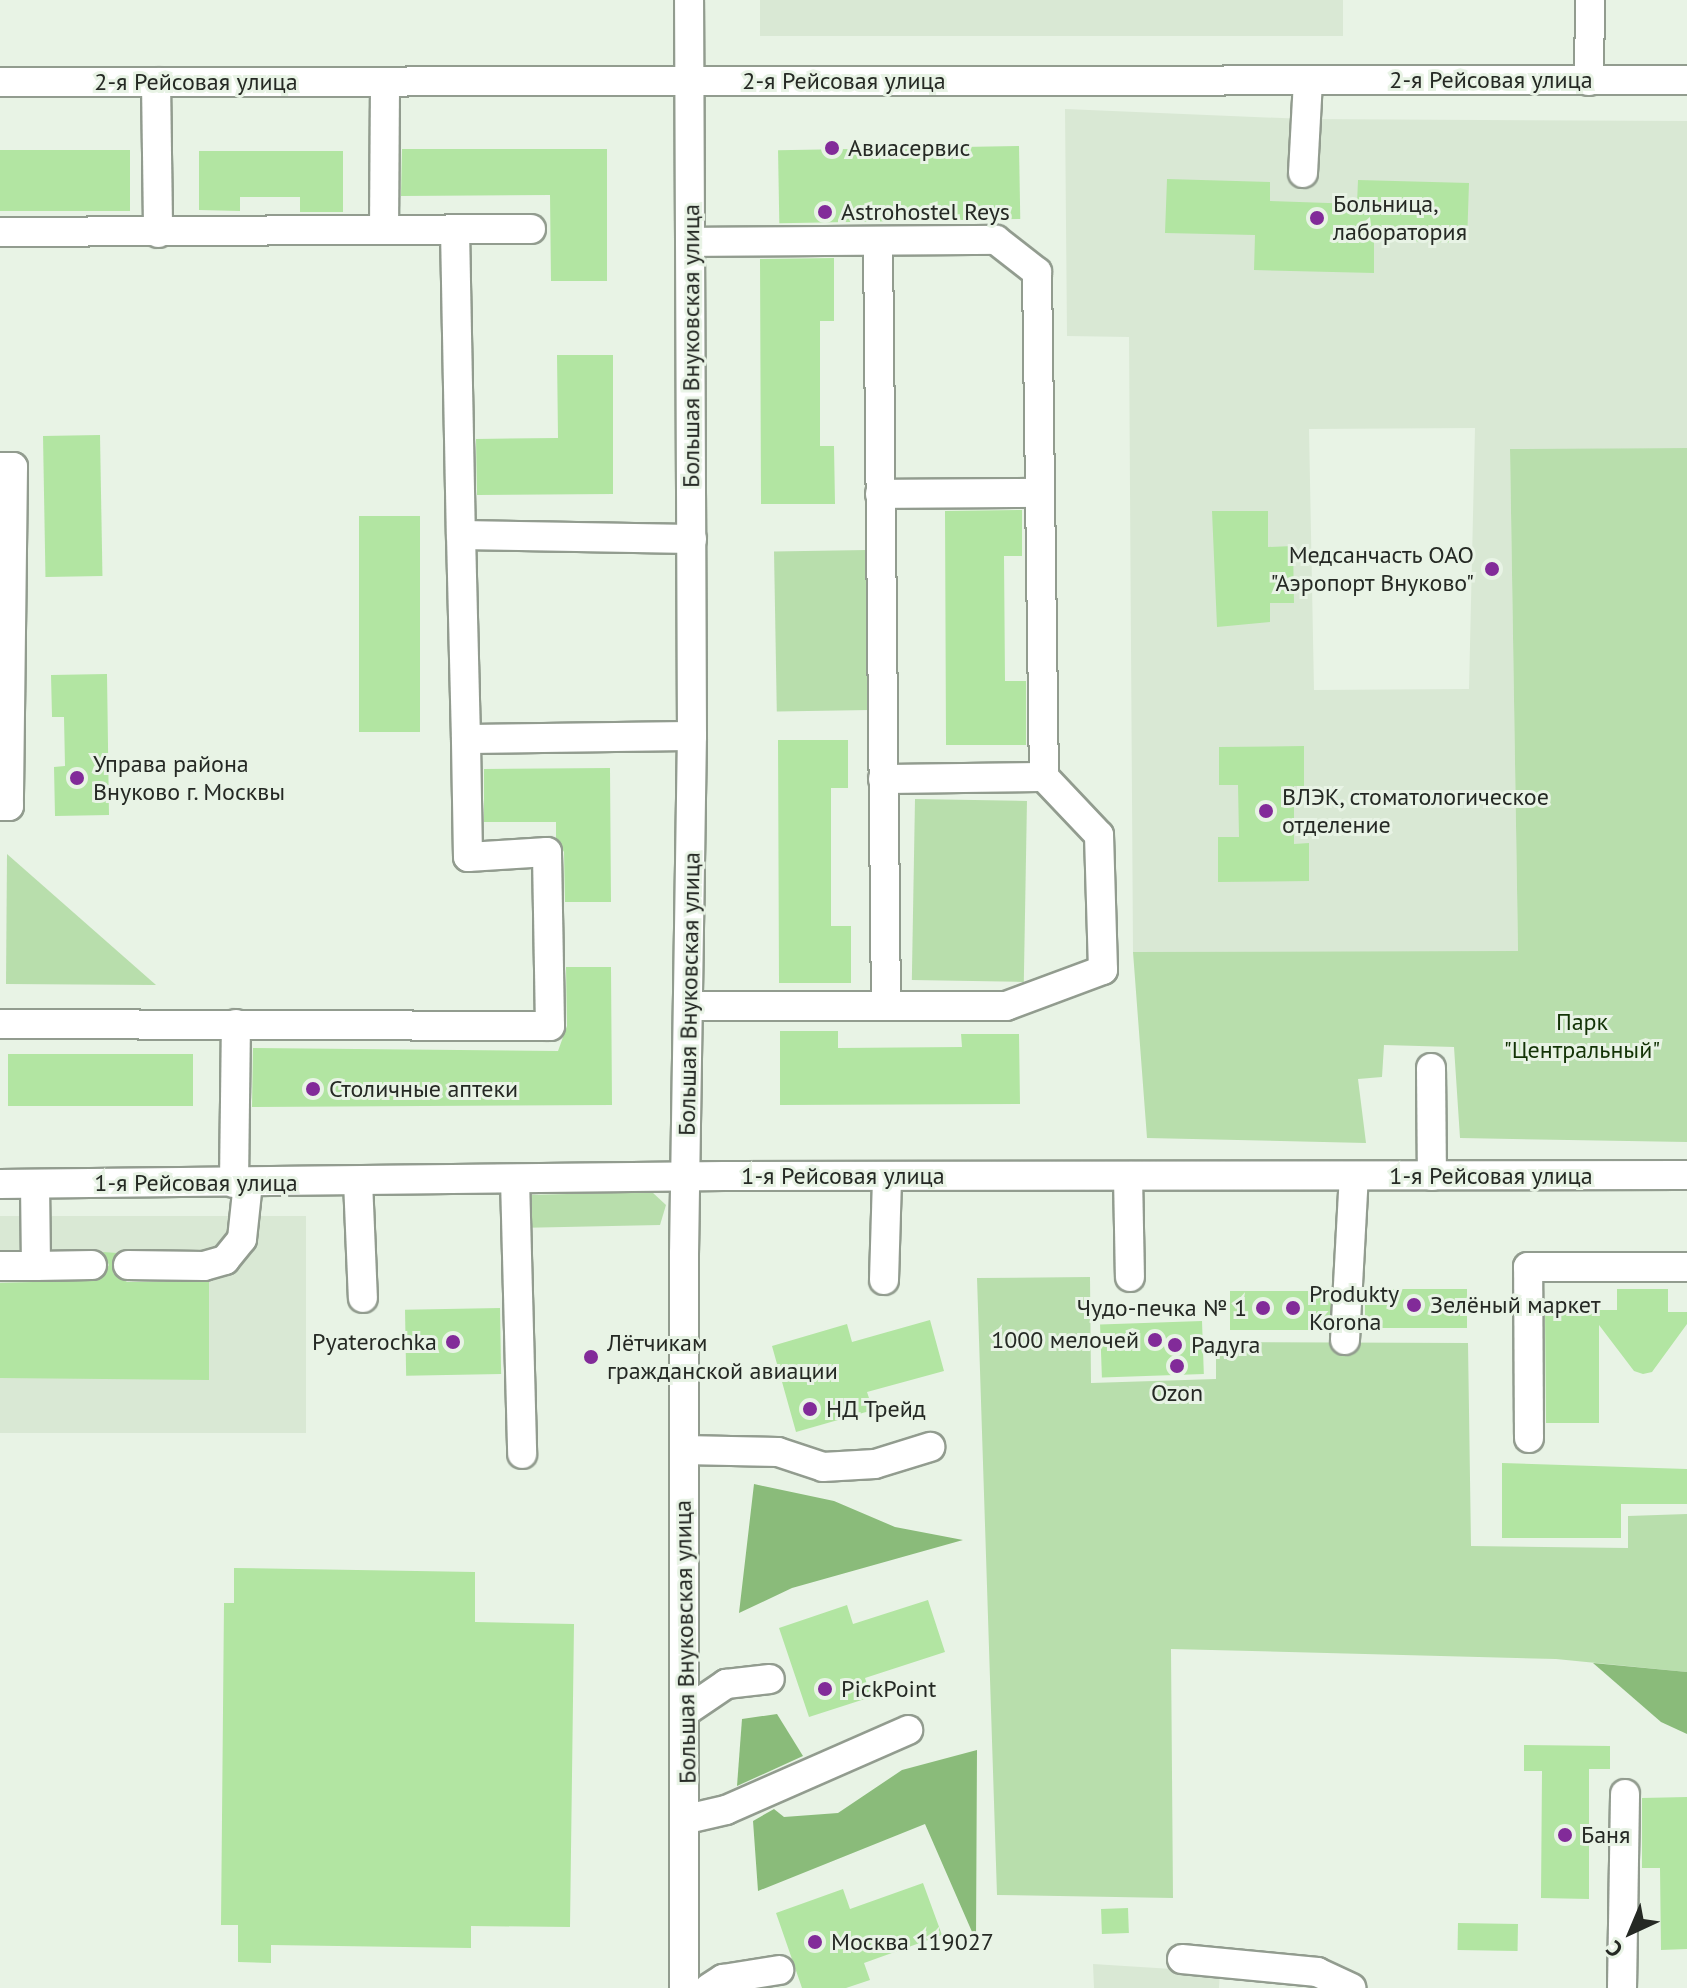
<!DOCTYPE html>
<html>
<head>
<meta charset="utf-8">
<style>
  body { margin:0 }
  #map { position:relative; width:1687px; height:1988px; overflow:hidden; background:#e8f3e5; font-family:"PT Sans",sans-serif }
  div>[style] { position:absolute }
  .built>* { inset:0; background:#d9e8d4; transform-origin:0 0 }
  .green>* { inset:0; background:#b8deac; transform-origin:0 0 }
  .forest>* { inset:0; background:#8abb7a }
  .building>* { inset:0; background:#b2e5a2; transform-origin:0 0 }
  .roads { filter:drop-shadow(2px 0 #929c8f) drop-shadow(-2px 0 #929c8f) drop-shadow(0 2px #929c8f) drop-shadow(0 -2px #929c8f) }
  .minor>* { height:28px; margin:-14px; padding:0 14px; transform-origin:14px; border-radius:14px; background:#fff }
  .dots>* { width:22px; height:22px; translate:-50% -50%; box-sizing:border-box; border:4px solid #e8f3e5; border-radius:50% }
  span { translate:-50% -50%; white-space:nowrap; text-align:center; line-height:1.15; -webkit-text-stroke:6px #e8f3e5; paint-order:stroke }
  .street-label { font-size:24px; color:#252924 }
  .poi-label { font-size:24px; color:#252924 }
  .left { translate:0 -50%; text-align:left }
  .right { translate:-100% -50%; text-align:right }
  .park-label { font-size:24px; color:#133306 }
  .north { position:absolute; left:1591px; top:1892px; width:80px; height:80px; -webkit-text-stroke:6px #e8f3e5; paint-order:stroke; rotate:224deg; font-size:22px; font-weight:700; line-height:32px; text-align:center; color:#252924 }
  .north::after { content:''; display:block; margin:auto; width:28px; height:36px; background:#252924; clip-path:polygon(50% 0,100% 100%,50% 72%,0 100%) }
</style>
</head>
<body>
<div id="map">
  <div class="built">
    <div style="left:760px;top:0;width:583px;height:36px"></div>
    <div style="clip-path:polygon(evenodd,1065px 109px,1305px 119px,1687px 121px,1687px 448px,1510px 450px,1518px 952px,1133px 952px,1129px 337px,1067px 336px,1065px 109px,1475px 428px,1469px 689px,1314px 690px,1309px 429px,1475px 428px)"></div>
    <div style="left:0;top:1216px;width:306px;height:217px"></div>
    <div style="clip-path:polygon(1093px 1964px,1220px 1972px,1219px 1988px,1094px 1988px)"></div>
  </div>
  <div class="green">
    <div style="clip-path:polygon(1687px 448px,1687px 1142px,1460px 1138px,1454px 1047px,1384px 1045px,1382px 1077px,1358px 1079px,1366px 1143px,1147px 1138px,1133px 952px,1518px 951px,1510px 449px)"></div>
    <div style="left:867px;top:550px;width:160px;height:93px;rotate:89deg"></div>
    <div style="left:915px;top:799px;width:112px;height:181px;rotate:1deg"></div>
    <div style="clip-path:polygon(7px 854px,156px 985px,6px 984px)"></div>
    <div style="clip-path:polygon(652px 1192px,666px 1205px,660px 1225px,516px 1228px,525px 1195px)"></div>
    <div style="clip-path:polygon(1090px 1277px,1091px 1383px,1216px 1379px,1216px 1342px,1468px 1343px,1471px 1546px,1628px 1548px,1628px 1516px,1687px 1514px,1687px 1672px,1556px 1659px,1171px 1649px,1173px 1898px,997px 1895px,977px 1278px)"></div>
  </div>
  <div class="forest">
    <div style="clip-path:polygon(754px 1484px,834px 1501px,895px 1527px,963px 1540px,792px 1588px,739px 1613px)"></div>
    <div style="clip-path:polygon(1593px 1663px,1687px 1672px,1687px 1734px,1661px 1722px)"></div>
    <div style="clip-path:polygon(777px 1714px,803px 1756px,737px 1786px,742px 1719px)"></div>
    <div style="clip-path:polygon(977px 1750px,976px 1941px,925px 1824px,758px 1891px,753px 1821px,774px 1809px,784px 1817px,838px 1813px,902px 1770px)"></div>
  </div>
  <div class="building">
    <div style="left:1019px;top:146px;width:73px;height:241px;rotate:89deg"></div>
    <div style="clip-path:polygon(402px 149px,607px 149px,607px 281px,551px 281px,550px 195px,401px 196px)"></div>
    <div style="left:0;top:150px;width:130px;height:61px"></div>
    <div style="clip-path:polygon(199px 151px,343px 151px,343px 212px,300px 212px,300px 197px,240px 197px,240px 211px,199px 210px)"></div>
    <div style="clip-path:polygon(1167px 179px,1270px 182px,1270px 201px,1357px 204px,1358px 180px,1469px 183px,1467px 243px,1374px 240px,1374px 273px,1254px 270px,1255px 235px,1165px 233px)"></div>
    <div style="clip-path:polygon(834px 258px,834px 321px,820px 321px,820px 446px,834px 446px,835px 504px,761px 504px,760px 259px)"></div>
    <div style="clip-path:polygon(557px 355px,613px 355px,613px 494px,477px 495px,476px 439px,558px 438px)"></div>
    <div style="left:100px;top:435px;width:141px;height:57px;rotate:89deg"></div>
    <div style="clip-path:polygon(1022px 510px,1022px 556px,1004px 556px,1005px 681px,1026px 681px,1026px 745px,946px 745px,945px 511px)"></div>
    <div style="clip-path:polygon(1212px 511px,1268px 511px,1268px 547px,1293px 546px,1294px 603px,1270px 603px,1270px 622px,1217px 627px)"></div>
    <div style="left:359px;top:516px;width:61px;height:216px"></div>
    <div style="clip-path:polygon(107px 674px,109px 815px,55px 816px,54px 767px,65px 766px,64px 717px,52px 717px,51px 675px)"></div>
    <div style="clip-path:polygon(778px 740px,848px 740px,848px 788px,831px 788px,831px 926px,851px 926px,851px 983px,779px 983px)"></div>
    <div style="clip-path:polygon(1304px 746px,1304px 786px,1294px 786px,1294px 844px,1309px 843px,1309px 881px,1218px 882px,1218px 837px,1239px 837px,1238px 785px,1219px 785px,1219px 747px)"></div>
    <div style="clip-path:polygon(610px 768px,611px 902px,565px 902px,564px 852px,556px 838px,556px 822px,484px 822px,484px 769px)"></div>
    <div style="clip-path:polygon(566px 967px,611px 967px,612px 1105px,252px 1107px,253px 1048px,558px 1051px,567px 1026px)"></div>
    <div style="clip-path:polygon(780px 1031px,838px 1031px,838px 1048px,962px 1047px,961px 1034px,1019px 1034px,1020px 1104px,780px 1105px)"></div>
    <div style="left:193px;top:1054px;width:52px;height:185px;rotate:90deg"></div>
    <div style="clip-path:polygon(103px 1252px,117px 1253px,113px 1273px,127px 1282px,209px 1282px,209px 1380px,0 1378px,0 1283px,100px 1280px,109px 1265px)"></div>
    <div style="left:1365px;top:1289px;width:102px;height:39px"></div>
    <div style="clip-path:polygon(1617px 1289px,1668px 1289px,1668px 1312px,1687px 1312px,1687px 1324px,1652px 1372px,1643px 1374px,1634px 1371px,1599px 1325px,1599px 1423px,1546px 1423px,1545px 1310px,1617px 1310px)"></div>
    <div style="left:1230px;top:1291px;width:101px;height:39px"></div>
    <div style="left:500px;top:1308px;width:66px;height:95px;rotate:89deg"></div>
    <div style="clip-path:polygon(930px 1320px,944px 1371px,867px 1392px,873px 1410px,796px 1432px,772px 1346px,847px 1324px,852px 1342px)"></div>
    <div style="left:1202px;top:1321px;width:53px;height:102px;rotate:88deg"></div>
    <div style="clip-path:polygon(1502px 1463px,1687px 1469px,1687px 1504px,1621px 1504px,1621px 1538px,1502px 1538px)"></div>
    <div style="clip-path:polygon(234px 1568px,475px 1572px,475px 1622px,574px 1624px,570px 1927px,471px 1926px,471px 1948px,271px 1945px,271px 1963px,238px 1962px,238px 1925px,221px 1925px,224px 1603px,234px 1603px)"></div>
    <div style="clip-path:polygon(928px 1600px,945px 1652px,865px 1678px,871px 1697px,809px 1717px,779px 1628px,847px 1605px,853px 1624px)"></div>
    <div style="clip-path:polygon(1524px 1745px,1610px 1746px,1610px 1769px,1589px 1769px,1589px 1899px,1541px 1898px,1542px 1771px,1524px 1771px)"></div>
    <div style="clip-path:polygon(1687px 1797px,1687px 1949px,1661px 1950px,1660px 1868px,1642px 1868px,1642px 1798px)"></div>
    <div style="clip-path:polygon(923px 1883px,942px 1935px,864px 1963px,870px 1980px,846px 1988px,802px 1988px,776px 1913px,843px 1889px,850px 1909px)"></div>
    <div style="left:1128px;top:1908px;width:25px;height:27px;rotate:88deg"></div>
    <div style="left:1458px;top:1923px;width:60px;height:27px;rotate:1deg"></div>
  </div>
  <div class="roads">
    <div class="minor">
      <div style="left:1589px;top:81px;width:81px;rotate:-89.3deg"></div>
      <div style="left:0;top:82px;width:1687px;rotate:-0.07deg"></div>
      <div style="left:156px;top:82px;width:151px;rotate:89.2deg"></div>
      <div style="left:1303px;top:173px;width:93px;rotate:-86.9deg"></div>
      <div style="left:384px;top:230px;width:148px;rotate:-89.6deg"></div>
      <div style="left:455px;top:230px;width:305px;rotate:88.9deg"></div>
      <div style="left:0;top:232px;width:531px;rotate:-0.32deg"></div>
      <div style="left:690px;top:242px;width:306px;rotate:-0.4deg"></div>
      <div style="left:996px;top:240px;width:52px;rotate:38deg"></div>
      <div style="left:1037px;top:272px;width:505px;rotate:89.21deg"></div>
      <div style="left:1044px;top:777px;width:80px;rotate:46.5deg"></div>
      <div style="left:1099px;top:835px;width:135px;rotate:88.3deg"></div>
      <div style="left:1103px;top:970px;width:103px;rotate:159.6deg"></div>
      <div style="left:1006px;top:1006px;width:316px;rotate:180deg"></div>
      <div style="left:878px;top:243px;width:763px;rotate:89.4deg"></div>
      <div style="left:0;top:467px;width:13px"></div>
      <div style="left:13px;top:467px;width:339px;rotate:90.7deg"></div>
      <div style="left:9px;top:806px;width:9px;rotate:180deg"></div>
      <div style="left:880px;top:494px;width:159px;rotate:-0.4deg"></div>
      <div style="left:692px;top:539px;width:231px;rotate:-179deg"></div>
      <div style="left:461px;top:535px;width:204px;rotate:88.6deg"></div>
      <div style="left:466px;top:739px;width:226px;rotate:-0.8deg"></div>
      <div style="left:883px;top:779px;width:161px;rotate:-0.7deg"></div>
      <div style="left:0;top:1024px;width:550px;rotate:0.21deg"></div>
      <div style="left:550px;top:1026px;width:174px;rotate:-91deg"></div>
      <div style="left:547px;top:852px;width:79px;rotate:176.4deg"></div>
      <div style="left:468px;top:857px;width:118px;rotate:-91deg"></div>
      <div style="left:1431px;top:1068px;width:108px;rotate:89.5deg"></div>
      <div style="left:1128px;top:1176px;width:101px;rotate:88.9deg"></div>
      <div style="left:515px;top:1179px;width:275px;rotate:88.5deg"></div>
      <div style="left:358px;top:1181px;width:117px;rotate:87.6deg"></div>
      <div style="left:234px;top:1183px;width:159px;rotate:-89.3deg"></div>
      <div style="left:0;top:1184px;width:724px;rotate:-0.63deg"></div>
      <div style="left:724px;top:1176px;width:963px;rotate:-0.06deg"></div>
      <div style="left:35px;top:1184px;width:82px;rotate:89.3deg"></div>
      <div style="left:36px;top:1266px;width:56px;rotate:-1deg"></div>
      <div style="left:128px;top:1265px;width:76px;rotate:0.8deg"></div>
      <div style="left:204px;top:1266px;width:22px;rotate:-16deg"></div>
      <div style="left:225px;top:1260px;width:27px;rotate:-51deg"></div>
      <div style="left:242px;top:1239px;width:56px;rotate:-83.9deg"></div>
      <div style="left:0;top:1266px;width:36px"></div>
      <div style="left:884px;top:1280px;width:104px;rotate:-88.3deg"></div>
      <div style="left:1345px;top:1340px;width:164px;rotate:-86.9deg"></div>
      <div style="left:1529px;top:1438px;width:171px;rotate:-90.3deg"></div>
      <div style="left:1528px;top:1267px;width:159px"></div>
      <div style="left:684px;top:1450px;width:94px;rotate:1.2deg"></div>
      <div style="left:778px;top:1452px;width:47px;rotate:18.4deg"></div>
      <div style="left:823px;top:1467px;width:52px;rotate:-3.3deg"></div>
      <div style="left:875px;top:1464px;width:58px;rotate:-17.2deg"></div>
      <div style="left:685px;top:1712px;width:50px;rotate:-34.3deg"></div>
      <div style="left:726px;top:1684px;width:44px;rotate:-6.5deg"></div>
      <div style="left:687px;top:1819px;width:40px;rotate:-13deg"></div>
      <div style="left:726px;top:1810px;width:199px;rotate:-23.7deg"></div>
      <div style="left:1182px;top:1959px;width:136px;rotate:5.5deg"></div>
      <div style="left:1317px;top:1972px;width:38px;rotate:25deg"></div>
      <div style="left:684px;top:1988px;width:734px;rotate:-90deg"></div>
      <div style="left:684px;top:1254px;width:518px;rotate:-89.12deg"></div>
      <div style="left:692px;top:736px;width:736px;rotate:-90.23deg"></div>
      <div style="left:709px;top:1988px;width:17px;rotate:-33deg"></div>
      <div style="left:723px;top:1979px;width:57px;rotate:-9.1deg"></div>
      <div style="left:1622px;top:1988px;width:194px;rotate:-89.1deg"></div>
    </div>
  </div>
  <div class="dots">
    <div style="left:832px;top:148px;background:#822b99"></div>
    <div style="left:825px;top:212px;background:#822b99"></div>
    <div style="left:1317px;top:218px;background:#822b99"></div>
    <div style="left:1492px;top:569px;background:#822b99"></div>
    <div style="left:77px;top:778px;background:#822b99"></div>
    <div style="left:1266px;top:811px;background:#822b99"></div>
    <div style="left:313px;top:1089px;background:#822b99"></div>
    <div style="left:1414px;top:1305px;background:#822b99"></div>
    <div style="left:1263px;top:1308px;background:#822b99"></div>
    <div style="left:1293px;top:1308px;background:#822b99"></div>
    <div style="left:1155px;top:1340px;background:#822b99"></div>
    <div style="left:453px;top:1342px;background:#822b99"></div>
    <div style="left:1175px;top:1345px;background:#822b99"></div>
    <div style="left:591px;top:1357px;background:#822b99"></div>
    <div style="left:1177px;top:1366px;background:#822b99"></div>
    <div style="left:810px;top:1409px;background:#822b99"></div>
    <div style="left:825px;top:1689px;background:#822b99"></div>
    <div style="left:1565px;top:1835px;background:#822b99"></div>
    <div style="left:815px;top:1942px;background:#822b99"></div>
  </div>
  <div class="street-label">
    <span style="left:1491px;top:80px">2-я Рейсовая улица</span>
    <span style="left:844px;top:81px">2-я Рейсовая улица</span>
    <span style="left:196px;top:82px">2-я Рейсовая улица</span>
    <span style="left:691px;top:346px;rotate:-90deg">Большая Внуковская улица</span>
    <span style="left:689px;top:994px;rotate:-89deg">Большая Внуковская улица</span>
    <span style="left:843px;top:1176px">1-я Рейсовая улица</span>
    <span style="left:1491px;top:1176px">1-я Рейсовая улица</span>
    <span style="left:196px;top:1183px">1-я Рейсовая улица</span>
    <span style="left:685px;top:1642px;rotate:-91deg">Большая Внуковская улица</span>
  </div>
  <div class="poi-label">
    <span class="left" style="left:848px;top:148px">Авиасервис</span>
    <span class="left" style="left:1333px;top:218px">Больница,<br>лаборатория</span>
    <span class="left" style="left:841px;top:212px">Astrohostel Reys</span>
    <span class="right" style="left:1474px;top:569px">Медсанчасть ОАО<br>"Аэропорт Внуково"</span>
    <span class="left" style="left:93px;top:778px">Управа района<br>Внуково г. Москвы</span>
    <span class="left" style="left:1282px;top:811px">ВЛЭК, стоматологическое<br>отделение</span>
    <span class="left" style="left:329px;top:1089px">Столичные аптеки</span>
    <span class="left" style="left:1309px;top:1308px">Produkty<br>Korona</span>
    <span class="left" style="left:1430px;top:1305px">Зелёный маркет</span>
    <span class="right" style="left:1247px;top:1308px">Чудо-печка № 1</span>
    <span class="right" style="left:1139px;top:1340px">1000 мелочей</span>
    <span class="right" style="left:437px;top:1342px">Pyaterochka</span>
    <span class="left" style="left:607px;top:1357px">Лётчикам<br>гражданской авиации</span>
    <span class="left" style="left:1191px;top:1345px">Радуга</span>
    <span style="left:1177px;top:1393px">Ozon</span>
    <span class="left" style="left:826px;top:1409px">НД Трейд</span>
    <span class="left" style="left:841px;top:1689px">PickPoint</span>
    <span class="left" style="left:1581px;top:1835px">Баня</span>
    <span class="left" style="left:831px;top:1942px">Москва 119027</span>
  </div>
  <div class="park-label">
    <span style="left:1582px;top:1036px">Парк<br>"Центральный"</span>
  </div>
  <div class="north">С</div>
</div>
</body>
</html>
